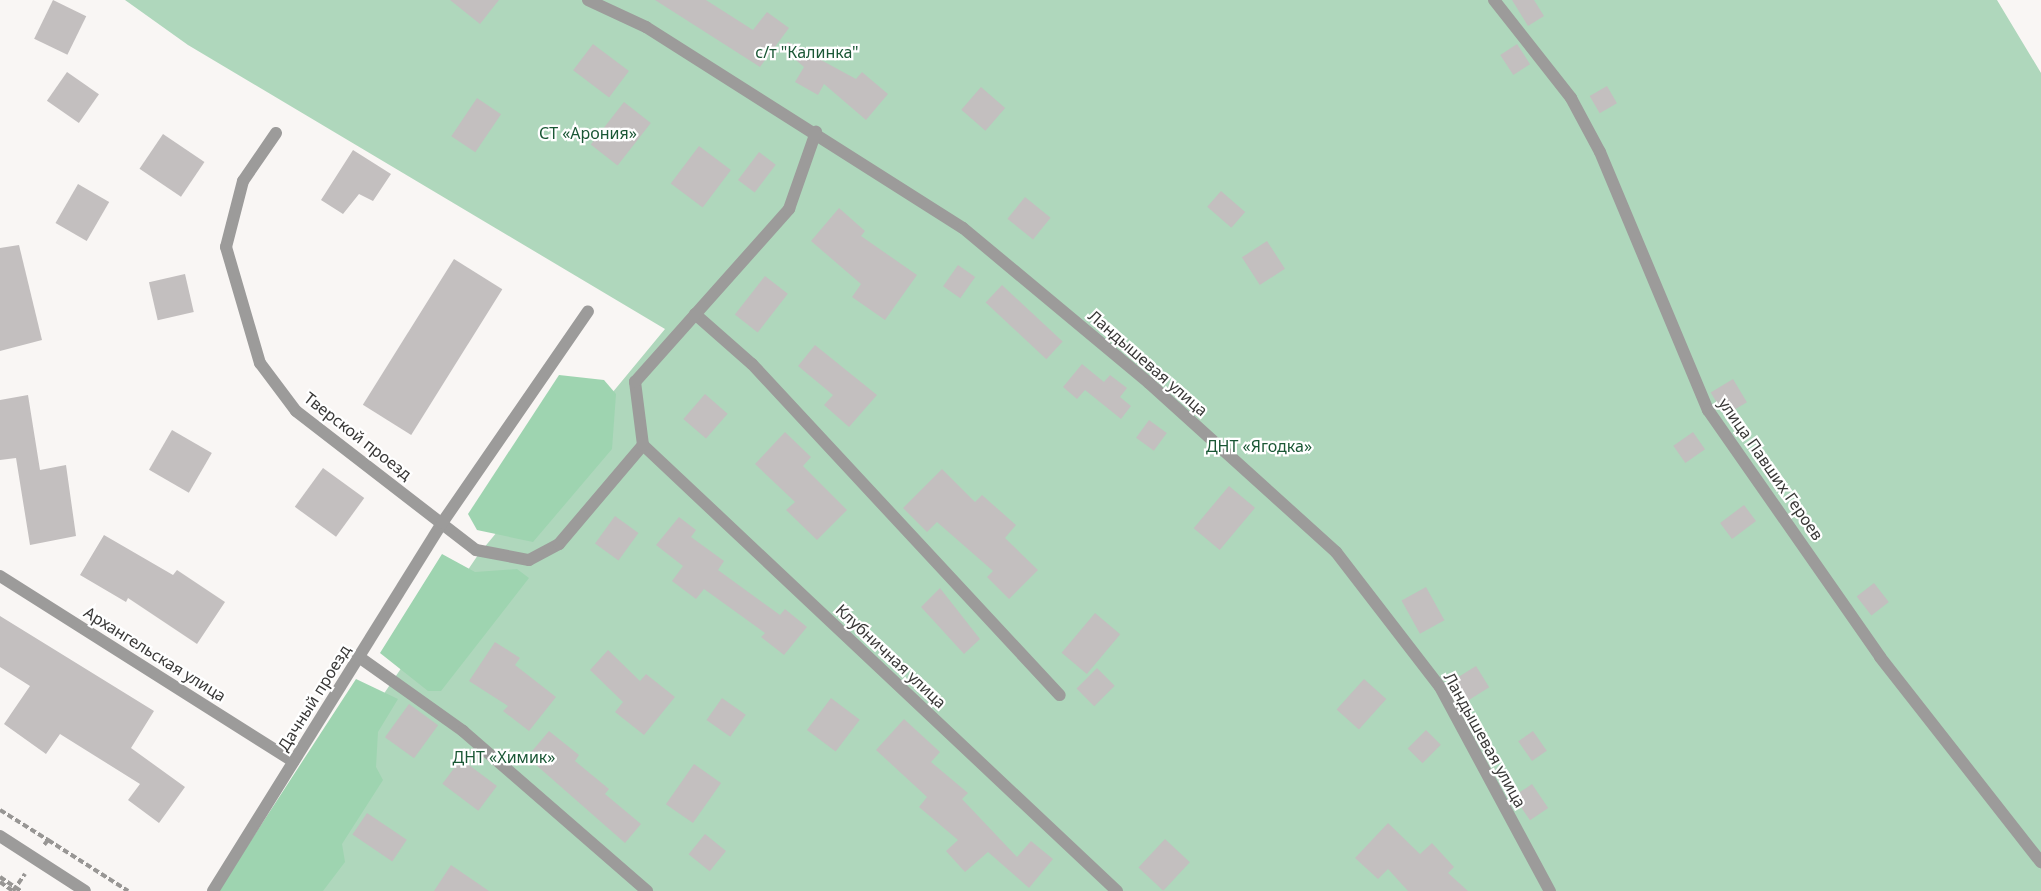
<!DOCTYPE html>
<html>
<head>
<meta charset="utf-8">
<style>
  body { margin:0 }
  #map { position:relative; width:2041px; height:891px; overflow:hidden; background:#f9f6f4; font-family:"Noto Sans",sans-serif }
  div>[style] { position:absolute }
  .green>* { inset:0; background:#afd7bc }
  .forest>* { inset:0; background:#9ed4b0 }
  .building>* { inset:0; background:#c3bfbf; transform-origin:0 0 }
  .path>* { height:4px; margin-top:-2px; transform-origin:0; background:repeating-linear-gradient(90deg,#989694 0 6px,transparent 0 9px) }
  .street>* { height:12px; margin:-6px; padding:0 6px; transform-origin:6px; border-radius:6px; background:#9c9b9a }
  span { translate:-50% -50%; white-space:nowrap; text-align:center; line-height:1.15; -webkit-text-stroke:4.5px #fff; paint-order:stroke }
  .park-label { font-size:16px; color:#1a5735 }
  .street-label { font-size:16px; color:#393837 }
</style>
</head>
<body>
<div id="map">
  <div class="green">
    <div style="clip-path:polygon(125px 0,1997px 0,2041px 73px,2041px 891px,250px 891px,478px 555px,665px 329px,188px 45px)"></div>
  </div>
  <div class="forest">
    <div style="clip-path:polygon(559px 375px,604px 380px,616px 394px,612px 449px,533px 542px,477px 530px,468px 514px)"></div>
    <div style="clip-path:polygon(442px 554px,475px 572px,517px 569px,529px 578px,441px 691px,428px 691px,380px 653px)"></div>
    <div style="clip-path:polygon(356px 679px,398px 699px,378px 732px,376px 767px,383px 780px,342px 844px,345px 862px,323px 891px,218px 891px)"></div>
  </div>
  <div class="building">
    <div style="left:53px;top:0;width:37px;height:43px;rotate:26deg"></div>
    <div style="clip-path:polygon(450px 0,499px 0,480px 24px)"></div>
    <div style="clip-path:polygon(655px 0,706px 0,753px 30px,767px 12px,789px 28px,760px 67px)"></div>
    <div style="clip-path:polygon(1512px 0,1534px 0,1544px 16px,1528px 26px)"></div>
    <div style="clip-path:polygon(788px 42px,856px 79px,862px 72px,888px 94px,866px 120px,824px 84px,818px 95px,795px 82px,804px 67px,783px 49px)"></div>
    <div style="left:593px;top:44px;width:45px;height:33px;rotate:37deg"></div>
    <div style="left:1517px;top:44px;width:24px;height:20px;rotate:57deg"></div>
    <div style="left:67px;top:72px;width:39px;height:35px;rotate:35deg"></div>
    <div style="left:1607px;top:86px;width:20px;height:20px;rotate:60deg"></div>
    <div style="left:981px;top:87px;width:32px;height:30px;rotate:41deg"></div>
    <div style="left:477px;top:98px;width:29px;height:46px;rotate:34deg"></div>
    <div style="left:624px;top:102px;width:34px;height:54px;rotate:38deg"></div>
    <div style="left:163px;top:134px;width:50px;height:42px;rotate:34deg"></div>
    <div style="left:699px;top:146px;width:40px;height:47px;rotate:37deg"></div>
    <div style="clip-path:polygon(353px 150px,391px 174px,373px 201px,359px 194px,343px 214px,321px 200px)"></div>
    <div style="left:759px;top:152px;width:21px;height:35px;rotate:37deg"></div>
    <div style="left:78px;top:184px;width:36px;height:45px;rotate:30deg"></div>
    <div style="left:1221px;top:191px;width:32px;height:21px;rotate:41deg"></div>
    <div style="left:1025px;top:197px;width:33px;height:28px;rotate:39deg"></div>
    <div style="clip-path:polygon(839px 208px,865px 231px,861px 236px,917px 275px,885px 320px,852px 297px,861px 284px,811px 241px)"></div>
    <div style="left:1267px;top:241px;width:33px;height:30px;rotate:57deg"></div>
    <div style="clip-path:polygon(19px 245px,42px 340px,0 351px,0 248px)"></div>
    <div style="left:454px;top:259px;width:57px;height:172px;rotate:32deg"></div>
    <div style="left:958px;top:265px;width:21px;height:26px;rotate:35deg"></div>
    <div style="left:185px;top:274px;width:39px;height:37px;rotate:77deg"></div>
    <div style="left:765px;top:276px;width:29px;height:49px;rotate:38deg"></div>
    <div style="left:1002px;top:285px;width:83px;height:24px;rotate:43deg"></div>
    <div style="clip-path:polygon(815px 345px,877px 395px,849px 427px,824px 405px,833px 395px,798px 366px)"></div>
    <div style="clip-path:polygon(1082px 364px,1104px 382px,1110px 375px,1127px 388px,1120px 397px,1131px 406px,1121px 419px,1085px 390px,1077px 399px,1063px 387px)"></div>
    <div style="left:1733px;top:379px;width:27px;height:26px;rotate:59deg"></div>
    <div style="left:705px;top:394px;width:30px;height:33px;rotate:41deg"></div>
    <div style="clip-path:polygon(28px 395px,40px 470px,66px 465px,76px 536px,30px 545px,16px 458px,0 460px,0 400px)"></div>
    <div style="left:1149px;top:420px;width:22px;height:22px;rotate:36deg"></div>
    <div style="left:172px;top:430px;width:46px;height:46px;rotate:30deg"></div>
    <div style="clip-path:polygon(785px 432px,811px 457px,803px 466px,847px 510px,817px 540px,786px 510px,795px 502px,755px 464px)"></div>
    <div style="left:1693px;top:432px;width:21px;height:24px;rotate:55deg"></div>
    <div style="left:323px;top:468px;width:51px;height:48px;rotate:36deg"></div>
    <div style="clip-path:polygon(942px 469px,975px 502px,982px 495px,1016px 525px,1005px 538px,1038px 570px,1009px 599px,987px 577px,993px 571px,937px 522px,927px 532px,903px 508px)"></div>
    <div style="left:1229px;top:486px;width:34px;height:55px;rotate:40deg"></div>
    <div style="left:1744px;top:505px;width:20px;height:30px;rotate:53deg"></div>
    <div style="left:615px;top:516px;width:29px;height:34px;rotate:36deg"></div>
    <div style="clip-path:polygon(679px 517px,696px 530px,691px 537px,724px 561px,718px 570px,780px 615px,785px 609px,807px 627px,784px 655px,761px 637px,765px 633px,704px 589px,696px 599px,672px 581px,683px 566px,656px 545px)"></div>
    <div style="clip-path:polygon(104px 535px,173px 575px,177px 570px,225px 602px,197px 644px,128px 598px,126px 602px,80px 575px)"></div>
    <div style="left:1874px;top:583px;width:24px;height:22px;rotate:52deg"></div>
    <div style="left:1426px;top:587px;width:38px;height:28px;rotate:61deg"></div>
    <div style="clip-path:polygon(940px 588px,980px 639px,964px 654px,921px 607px)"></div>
    <div style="left:1095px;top:613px;width:33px;height:52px;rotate:40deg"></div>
    <div style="clip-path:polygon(0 616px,154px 711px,131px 748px,185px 787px,159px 823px,128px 800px,140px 784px,60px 734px,46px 754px,4px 724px,30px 686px,0 667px)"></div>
    <div style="clip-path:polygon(495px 642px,520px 658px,515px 665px,556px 697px,529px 731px,503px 711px,508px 706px,469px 681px)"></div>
    <div style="clip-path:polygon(608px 650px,640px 681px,646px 674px,675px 697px,644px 735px,615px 712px,623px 702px,590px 670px)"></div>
    <div style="left:1476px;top:666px;width:25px;height:25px;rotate:58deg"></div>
    <div style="left:1097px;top:668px;width:25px;height:29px;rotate:45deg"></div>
    <div style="left:1364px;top:679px;width:30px;height:41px;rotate:42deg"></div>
    <div style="left:722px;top:698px;width:29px;height:27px;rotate:35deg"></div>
    <div style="left:831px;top:698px;width:36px;height:40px;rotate:37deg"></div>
    <div style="left:409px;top:704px;width:36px;height:41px;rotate:36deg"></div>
    <div style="clip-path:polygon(904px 719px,940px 752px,931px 762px,968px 793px,962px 799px,1017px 857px,1031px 841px,1053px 859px,1029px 888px,988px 852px,965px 872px,946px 851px,958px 840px,919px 807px,927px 797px,876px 750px)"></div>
    <div style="left:1426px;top:730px;width:21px;height:26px;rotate:45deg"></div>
    <div style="clip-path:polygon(549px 731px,579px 755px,575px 761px,609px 789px,605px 794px,641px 824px,625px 843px,527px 757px)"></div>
    <div style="left:1533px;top:731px;width:24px;height:18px;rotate:55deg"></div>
    <div style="left:461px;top:759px;width:45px;height:31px;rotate:37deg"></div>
    <div style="left:694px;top:764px;width:33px;height:49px;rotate:35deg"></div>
    <div style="left:1532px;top:784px;width:29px;height:22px;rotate:56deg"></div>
    <div style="left:367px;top:813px;width:48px;height:26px;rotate:34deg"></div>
    <div style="clip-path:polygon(1388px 823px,1420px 854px,1432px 843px,1454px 867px,1448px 873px,1468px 891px,1408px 891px,1388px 869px,1378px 879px,1355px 858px)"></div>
    <div style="left:705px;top:834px;width:27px;height:26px;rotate:39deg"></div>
    <div style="left:1165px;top:839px;width:34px;height:39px;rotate:43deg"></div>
    <div style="clip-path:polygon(451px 865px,489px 891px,434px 891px)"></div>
  </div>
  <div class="path">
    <div style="left:0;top:810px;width:57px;rotate:32deg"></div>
    <div style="left:48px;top:840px;width:6px;rotate:129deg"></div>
    <div style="left:48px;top:840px;width:95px;rotate:32.5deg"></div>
    <div style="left:0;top:877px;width:25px;rotate:34deg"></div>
    <div style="left:0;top:882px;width:16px;rotate:35deg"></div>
    <div style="left:13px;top:891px;width:21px;rotate:-55deg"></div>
  </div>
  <div class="street">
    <div style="left:588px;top:0;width:64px;rotate:25deg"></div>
    <div style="left:646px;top:27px;width:375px;rotate:32.4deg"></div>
    <div style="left:963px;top:228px;width:242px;rotate:39.8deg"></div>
    <div style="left:1149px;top:383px;width:252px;rotate:42.1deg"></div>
    <div style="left:1336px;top:552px;width:170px;rotate:52.4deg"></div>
    <div style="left:1440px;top:687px;width:232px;rotate:61.7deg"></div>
    <div style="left:1494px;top:0;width:125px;rotate:51.8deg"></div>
    <div style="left:1571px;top:98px;width:61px;rotate:61.8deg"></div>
    <div style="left:1600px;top:152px;width:280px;rotate:67.3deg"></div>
    <div style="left:1708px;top:410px;width:301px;rotate:55.1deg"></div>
    <div style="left:1880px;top:657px;width:261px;rotate:51.9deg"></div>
    <div style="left:276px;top:133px;width:58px;rotate:124.5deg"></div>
    <div style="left:243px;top:181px;width:68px;rotate:104.4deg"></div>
    <div style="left:226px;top:247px;width:121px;rotate:73.7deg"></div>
    <div style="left:260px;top:363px;width:60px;rotate:53.1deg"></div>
    <div style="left:296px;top:411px;width:227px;rotate:37.7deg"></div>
    <div style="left:476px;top:550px;width:54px;rotate:10.7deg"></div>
    <div style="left:529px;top:560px;width:34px;rotate:-28deg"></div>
    <div style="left:559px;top:544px;width:130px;rotate:-49.7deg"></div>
    <div style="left:695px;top:314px;width:76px;rotate:41.3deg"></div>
    <div style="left:752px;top:364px;width:452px;rotate:47.1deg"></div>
    <div style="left:643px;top:445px;width:651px;rotate:43.26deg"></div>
    <div style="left:643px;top:445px;width:64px;rotate:-97.2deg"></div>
    <div style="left:635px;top:382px;width:232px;rotate:-48.3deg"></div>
    <div style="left:789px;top:209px;width:82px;rotate:-70.7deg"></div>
    <div style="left:0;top:576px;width:347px;rotate:32.3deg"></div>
    <div style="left:359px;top:657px;width:128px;rotate:35.4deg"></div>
    <div style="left:463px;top:731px;width:244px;rotate:41deg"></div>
    <div style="left:0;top:836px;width:101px;rotate:32.9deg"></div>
    <div style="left:213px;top:891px;width:433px;rotate:-58.1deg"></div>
    <div style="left:442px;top:523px;width:257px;rotate:-55.4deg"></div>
  </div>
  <div class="park-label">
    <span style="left:807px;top:52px">с/т "Калинка"</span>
    <span style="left:588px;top:133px">СТ «Арония»</span>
    <span style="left:1259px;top:446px">ДНТ «Ягодка»</span>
    <span style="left:504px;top:757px">ДНТ «Химик»</span>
  </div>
  <div class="street-label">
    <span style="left:1148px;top:363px;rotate:41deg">Ландышевая улица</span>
    <span style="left:358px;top:436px;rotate:38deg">Тверской проезд</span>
    <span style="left:1771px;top:469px;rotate:55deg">улица Павших Героев</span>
    <span style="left:155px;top:654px;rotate:32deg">Архангельская улица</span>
    <span style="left:891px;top:656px;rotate:43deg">Клубничная улица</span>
    <span style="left:314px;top:698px;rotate:-58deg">Дачный проезд</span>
    <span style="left:1485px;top:740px;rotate:61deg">Ландышевая улица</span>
  </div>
</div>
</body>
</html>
